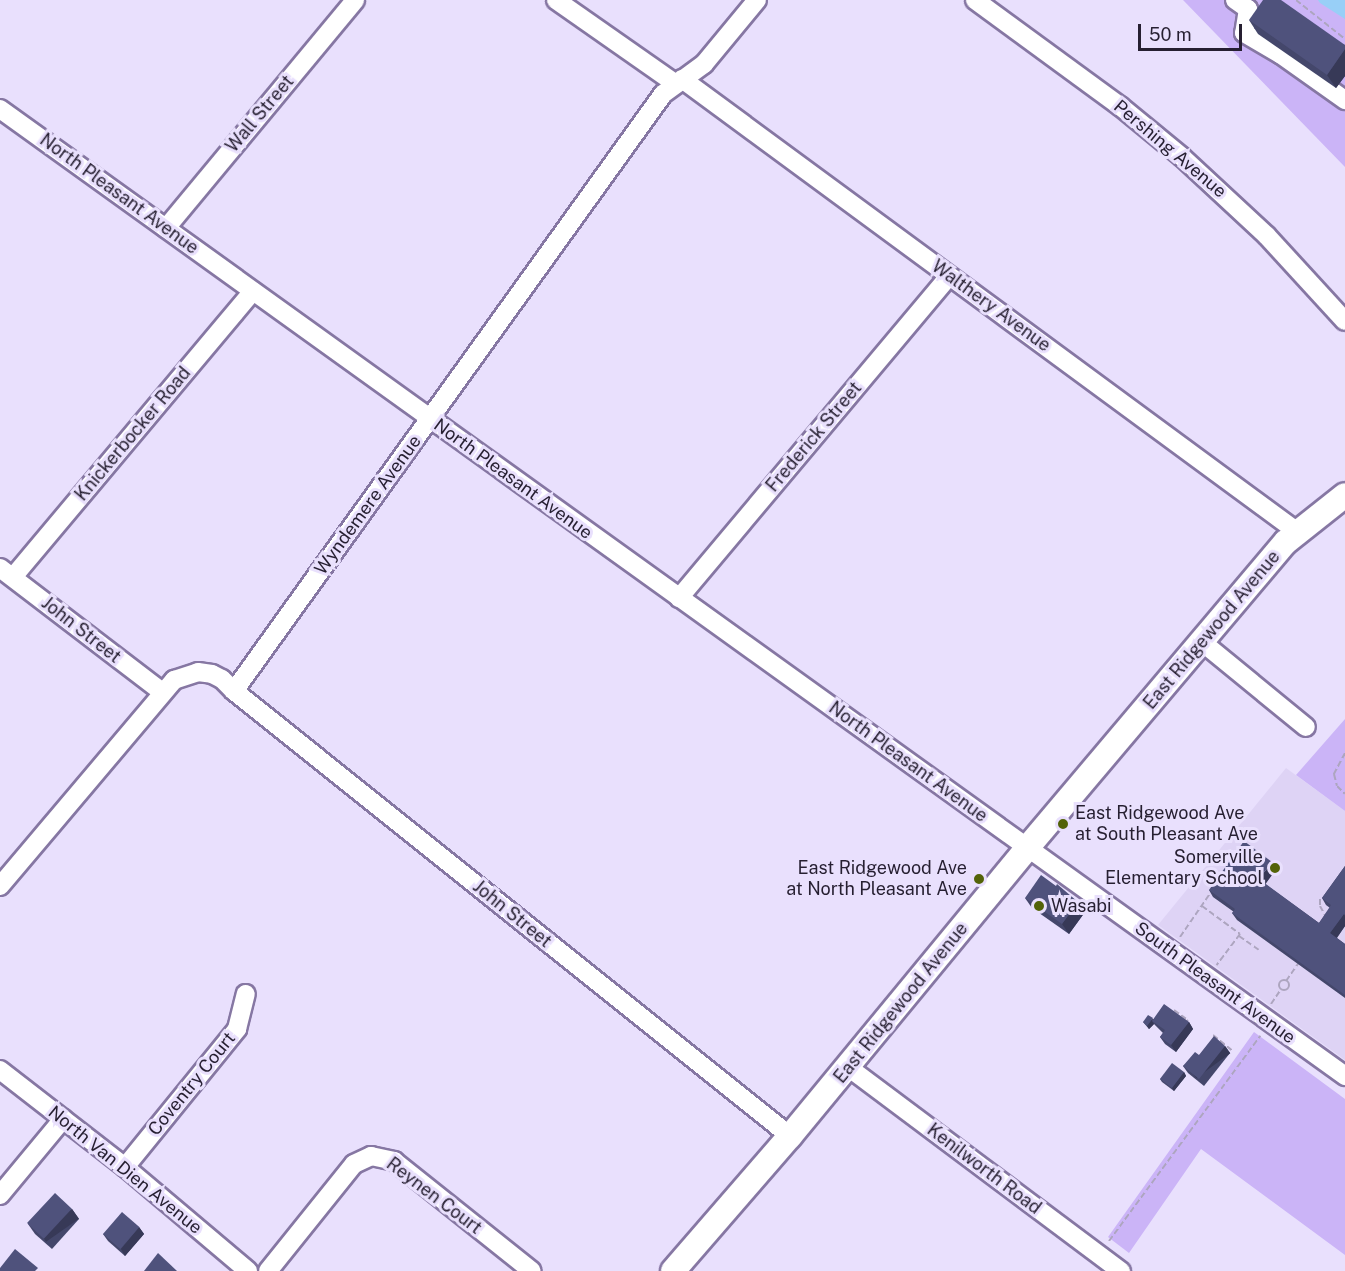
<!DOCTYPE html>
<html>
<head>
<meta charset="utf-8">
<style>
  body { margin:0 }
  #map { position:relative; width:1345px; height:1271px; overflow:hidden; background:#e9e0fd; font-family:"Public Sans",sans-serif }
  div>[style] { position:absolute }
  .built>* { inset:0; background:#ded3f5 }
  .green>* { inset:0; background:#cbb4f7 }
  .water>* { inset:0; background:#98cff7 }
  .path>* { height:2px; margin-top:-1px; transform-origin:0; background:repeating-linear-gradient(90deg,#ada5bf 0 6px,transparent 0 9px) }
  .path>.ring { margin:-1px; padding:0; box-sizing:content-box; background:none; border:2px solid #ada5bf; border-radius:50% }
  .roads { filter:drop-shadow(2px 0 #8677a3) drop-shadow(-2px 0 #8677a3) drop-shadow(0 2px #8677a3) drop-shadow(0 -2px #8677a3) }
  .minor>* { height:18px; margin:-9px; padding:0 9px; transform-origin:9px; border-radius:9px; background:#fff }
  .major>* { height:24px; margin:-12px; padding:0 12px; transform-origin:12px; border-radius:12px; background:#fff }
  .wall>* { inset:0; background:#44476b }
  .shaded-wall>* { inset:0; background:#373957; transform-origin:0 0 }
  .building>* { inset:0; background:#4f527c; transform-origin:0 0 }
  .dots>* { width:16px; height:16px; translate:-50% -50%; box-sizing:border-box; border:3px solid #e9e0fd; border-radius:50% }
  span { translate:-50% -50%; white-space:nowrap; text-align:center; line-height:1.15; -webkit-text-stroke:6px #e9e0fd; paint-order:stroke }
  .street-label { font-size:18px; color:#261f31 }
  .poi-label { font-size:18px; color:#261f31 }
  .left { translate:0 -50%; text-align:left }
  .right { translate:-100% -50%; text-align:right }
  .scale { position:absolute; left:1138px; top:24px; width:104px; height:27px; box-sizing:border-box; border:3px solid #261f31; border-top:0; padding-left:8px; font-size:18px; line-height:21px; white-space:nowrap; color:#261f31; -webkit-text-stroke:4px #e9e0fd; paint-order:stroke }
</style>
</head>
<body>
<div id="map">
  <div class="built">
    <div style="clip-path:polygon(1286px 768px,1345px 811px,1345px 1060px,1158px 925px)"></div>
  </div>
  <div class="green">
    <div style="clip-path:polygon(1183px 0,1345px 0,1345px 167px)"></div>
    <div style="clip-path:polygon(1345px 719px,1345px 811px,1296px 775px)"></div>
    <div style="clip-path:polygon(1254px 1032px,1345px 1099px,1345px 1255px,1201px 1149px,1129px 1253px,1108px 1237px)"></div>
  </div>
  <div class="water">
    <div style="clip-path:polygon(1318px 0,1345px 0,1345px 19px,1320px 3px)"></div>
  </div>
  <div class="path">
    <div style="left:1296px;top:0;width:63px;rotate:38.5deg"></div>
    <div style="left:1345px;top:753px;width:24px;rotate:118deg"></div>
    <div style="left:1334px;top:774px;width:12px;rotate:76deg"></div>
    <div style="left:1337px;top:786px;width:11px;rotate:45deg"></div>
    <div style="left:1320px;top:899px;width:7px;rotate:90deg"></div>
    <div style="left:1320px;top:906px;width:13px;rotate:61deg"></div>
    <div style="left:1202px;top:906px;width:47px;rotate:36.4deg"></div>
    <div style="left:1240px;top:934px;width:39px;rotate:127deg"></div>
    <div style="left:1239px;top:936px;width:24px;rotate:35deg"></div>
    <div style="left:1180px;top:937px;width:55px;rotate:-55.4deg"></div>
    <div class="ring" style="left:1279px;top:980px;width:8px;height:8px"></div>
    <div style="left:1286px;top:981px;width:21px;rotate:-55deg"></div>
    <div style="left:1271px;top:1004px;width:18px;rotate:-56deg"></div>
    <div style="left:1174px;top:1010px;width:17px;rotate:36deg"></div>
    <div style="left:1188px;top:1020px;width:4px;rotate:135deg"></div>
    <div style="left:1213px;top:1035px;width:26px;rotate:39deg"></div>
    <div style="left:1109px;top:1241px;width:255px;rotate:-53.6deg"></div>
  </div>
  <div class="roads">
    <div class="minor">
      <div style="left:556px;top:0;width:146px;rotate:35deg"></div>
      <div style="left:975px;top:0;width:180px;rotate:36.2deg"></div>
      <div style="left:1120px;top:106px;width:80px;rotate:39.4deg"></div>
      <div style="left:1182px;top:157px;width:116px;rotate:42.9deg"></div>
      <div style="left:1267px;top:236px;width:115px;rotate:47.5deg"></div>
      <div style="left:1235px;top:0;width:16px;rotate:35deg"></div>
      <div style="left:1248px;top:9px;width:24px;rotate:99deg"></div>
      <div style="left:1244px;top:33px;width:42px;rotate:30.3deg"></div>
      <div style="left:1280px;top:54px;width:80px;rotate:35.3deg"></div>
      <div style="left:682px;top:79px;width:766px;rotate:36.35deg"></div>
      <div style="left:0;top:109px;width:1657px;rotate:35.71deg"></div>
      <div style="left:166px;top:228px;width:296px;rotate:-50.3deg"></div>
      <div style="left:0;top:568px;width:204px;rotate:37.4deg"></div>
      <div style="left:13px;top:577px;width:373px;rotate:-50deg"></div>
      <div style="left:679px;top:598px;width:420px;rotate:-50deg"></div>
      <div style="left:1202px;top:642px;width:134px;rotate:39.3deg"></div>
      <div style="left:234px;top:691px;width:735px;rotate:-54.3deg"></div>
      <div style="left:663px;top:94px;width:51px;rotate:-36.2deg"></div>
      <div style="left:704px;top:64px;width:83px;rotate:-50.4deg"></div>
      <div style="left:0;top:886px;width:270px;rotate:-49.8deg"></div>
      <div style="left:174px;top:680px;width:25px;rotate:-18deg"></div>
      <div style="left:198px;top:672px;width:14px;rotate:8deg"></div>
      <div style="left:212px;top:674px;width:11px;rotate:27deg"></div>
      <div style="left:222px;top:679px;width:17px;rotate:45deg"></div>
      <div style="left:234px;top:691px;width:712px;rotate:38.67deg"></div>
      <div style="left:848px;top:1067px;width:341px;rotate:36.8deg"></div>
      <div style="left:0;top:1070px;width:158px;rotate:37.8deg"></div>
      <div style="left:125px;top:1167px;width:161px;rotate:40.2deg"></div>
      <div style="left:125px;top:1167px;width:178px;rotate:-50.9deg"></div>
      <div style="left:237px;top:1029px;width:36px;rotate:-76deg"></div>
      <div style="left:0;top:1195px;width:99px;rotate:-50.3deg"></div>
      <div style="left:268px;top:1271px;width:137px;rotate:-51.2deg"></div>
      <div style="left:354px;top:1164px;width:19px;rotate:-25deg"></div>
      <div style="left:371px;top:1156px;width:24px;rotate:12deg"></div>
      <div style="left:394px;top:1161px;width:176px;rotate:38.6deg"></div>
    </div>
    <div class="major">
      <div style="left:673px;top:1271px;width:179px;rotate:-49.1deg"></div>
      <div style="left:790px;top:1136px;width:373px;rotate:-50.5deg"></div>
      <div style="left:1027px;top:848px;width:401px;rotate:-49.8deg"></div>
      <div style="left:1286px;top:542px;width:75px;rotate:-38.5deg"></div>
    </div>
  </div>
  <div class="wall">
    <div style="clip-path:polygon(1249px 20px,1345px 45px,1345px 76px,1336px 88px,1258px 34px)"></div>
    <div style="clip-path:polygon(1345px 866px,1345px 926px,1337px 938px,1345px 944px,1345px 998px,1237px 920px,1232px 913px,1234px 912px,1213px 897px,1209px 890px,1277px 868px,1265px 884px,1319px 923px,1330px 908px,1326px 905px,1322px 898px)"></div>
    <div style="clip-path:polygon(1025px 898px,1078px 902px,1085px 912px,1069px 934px,1032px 908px)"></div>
    <div style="clip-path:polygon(1153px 1019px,1189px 1022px,1193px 1029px,1176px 1052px,1165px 1044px,1160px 1037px,1163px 1033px,1154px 1024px,1149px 1029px,1143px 1022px)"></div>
    <div style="clip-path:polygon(1225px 1046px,1230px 1053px,1204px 1086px,1188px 1073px,1183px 1066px,1199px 1055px)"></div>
    <div style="clip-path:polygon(1184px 1072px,1186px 1076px,1174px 1091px,1162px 1082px,1160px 1079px)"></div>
    <div style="clip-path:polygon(72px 1209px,79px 1219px,52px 1249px,35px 1234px,28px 1224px)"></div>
    <div style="clip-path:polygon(139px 1227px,144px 1234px,125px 1256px,108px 1241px,103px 1234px)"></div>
  </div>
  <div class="shaded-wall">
    <div style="clip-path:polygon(1345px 49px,1345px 76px,1336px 88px,1327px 75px)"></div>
    <div style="clip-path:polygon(1272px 862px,1277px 868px,1264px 886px,1259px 879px)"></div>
    <div style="clip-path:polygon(1078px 902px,1085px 912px,1069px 934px,1062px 924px)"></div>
    <div style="clip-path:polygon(1344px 914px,1345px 916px,1345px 926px,1335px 940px,1330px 933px)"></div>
    <div style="clip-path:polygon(1153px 1018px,1152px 1021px,1154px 1024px,1149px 1029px,1147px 1026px)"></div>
    <div style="clip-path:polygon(1189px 1022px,1193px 1029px,1176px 1052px,1171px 1045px)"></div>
    <div style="left:1225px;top:1046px;width:9px;height:42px;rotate:54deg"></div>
    <div style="clip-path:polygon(1184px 1072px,1186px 1076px,1174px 1091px,1172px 1088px)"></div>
    <div style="left:72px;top:1209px;width:12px;height:40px;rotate:55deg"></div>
    <div style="clip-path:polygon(139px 1227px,144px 1234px,125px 1256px,121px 1249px)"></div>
  </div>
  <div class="building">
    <div style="clip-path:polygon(1263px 0,1281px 0,1345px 45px,1345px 49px,1327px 75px,1249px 20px)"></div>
    <div style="clip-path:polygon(1244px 841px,1272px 862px,1259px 879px,1319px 923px,1331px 905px,1322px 898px,1345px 866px,1345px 915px,1344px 914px,1330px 933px,1345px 944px,1345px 995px,1232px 913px,1235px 909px,1209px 890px)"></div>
    <div style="clip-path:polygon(1041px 875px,1056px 886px,1057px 884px,1078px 902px,1062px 924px,1025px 898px)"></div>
    <div style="clip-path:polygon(1164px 1004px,1189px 1022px,1171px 1045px,1160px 1037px,1165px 1030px,1152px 1021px)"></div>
    <div style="clip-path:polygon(1148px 1015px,1153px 1018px,1147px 1026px,1143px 1022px)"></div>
    <div style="clip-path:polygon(1214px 1036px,1225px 1046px,1199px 1079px,1183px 1066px,1195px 1052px,1199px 1055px)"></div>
    <div style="left:1172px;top:1063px;width:15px;height:20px;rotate:37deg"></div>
    <div style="left:55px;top:1193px;width:23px;height:41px;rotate:43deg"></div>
    <div style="left:122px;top:1212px;width:23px;height:29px;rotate:41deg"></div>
    <div style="clip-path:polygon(15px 1249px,38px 1268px,35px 1271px,0 1271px,0 1268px)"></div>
    <div style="clip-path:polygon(158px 1253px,177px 1271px,144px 1271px)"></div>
  </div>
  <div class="dots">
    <div style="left:1063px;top:824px;background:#536308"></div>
    <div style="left:1275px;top:868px;background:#536308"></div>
    <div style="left:979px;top:879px;background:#536308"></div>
    <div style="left:1039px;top:906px;background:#536308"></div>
  </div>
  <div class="street-label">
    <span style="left:260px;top:114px;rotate:-50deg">Wall Street</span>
    <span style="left:1170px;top:149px;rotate:40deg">Pershing Avenue</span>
    <span style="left:119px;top:194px;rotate:36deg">North Pleasant Avenue</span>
    <span style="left:991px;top:306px;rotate:36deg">Walthery Avenue</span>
    <span style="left:133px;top:434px;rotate:-50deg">Knickerbocker Road</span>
    <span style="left:814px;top:437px;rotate:-50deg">Frederick Street</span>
    <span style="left:513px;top:479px;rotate:36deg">North Pleasant Avenue</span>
    <span style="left:368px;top:505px;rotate:-54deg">Wyndemere Avenue</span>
    <span style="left:81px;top:630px;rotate:38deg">John Street</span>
    <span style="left:1212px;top:630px;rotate:-50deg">East Ridgewood Avenue</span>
    <span style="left:908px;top:762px;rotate:36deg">North Pleasant Avenue</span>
    <span style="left:512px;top:914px;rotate:39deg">John Street</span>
    <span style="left:1215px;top:983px;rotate:36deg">South Pleasant Avenue</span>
    <span style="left:901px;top:1003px;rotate:-51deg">East Ridgewood Avenue</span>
    <span style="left:192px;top:1084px;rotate:-51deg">Coventry Court</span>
    <span style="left:984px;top:1169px;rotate:37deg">Kenilworth Road</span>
    <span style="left:125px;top:1170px;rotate:39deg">North Van Dien Avenue</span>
    <span style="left:434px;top:1196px;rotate:37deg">Reynen Court</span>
  </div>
  <div class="poi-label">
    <span class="left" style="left:1075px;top:824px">East Ridgewood Ave<br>at South Pleasant Ave</span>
    <span class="right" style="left:1263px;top:868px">Somerville<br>Elementary School</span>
    <span class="right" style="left:967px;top:879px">East Ridgewood Ave<br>at North Pleasant Ave</span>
    <span class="left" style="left:1051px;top:906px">Wasabi</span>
  </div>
  <div class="scale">50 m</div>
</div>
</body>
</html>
